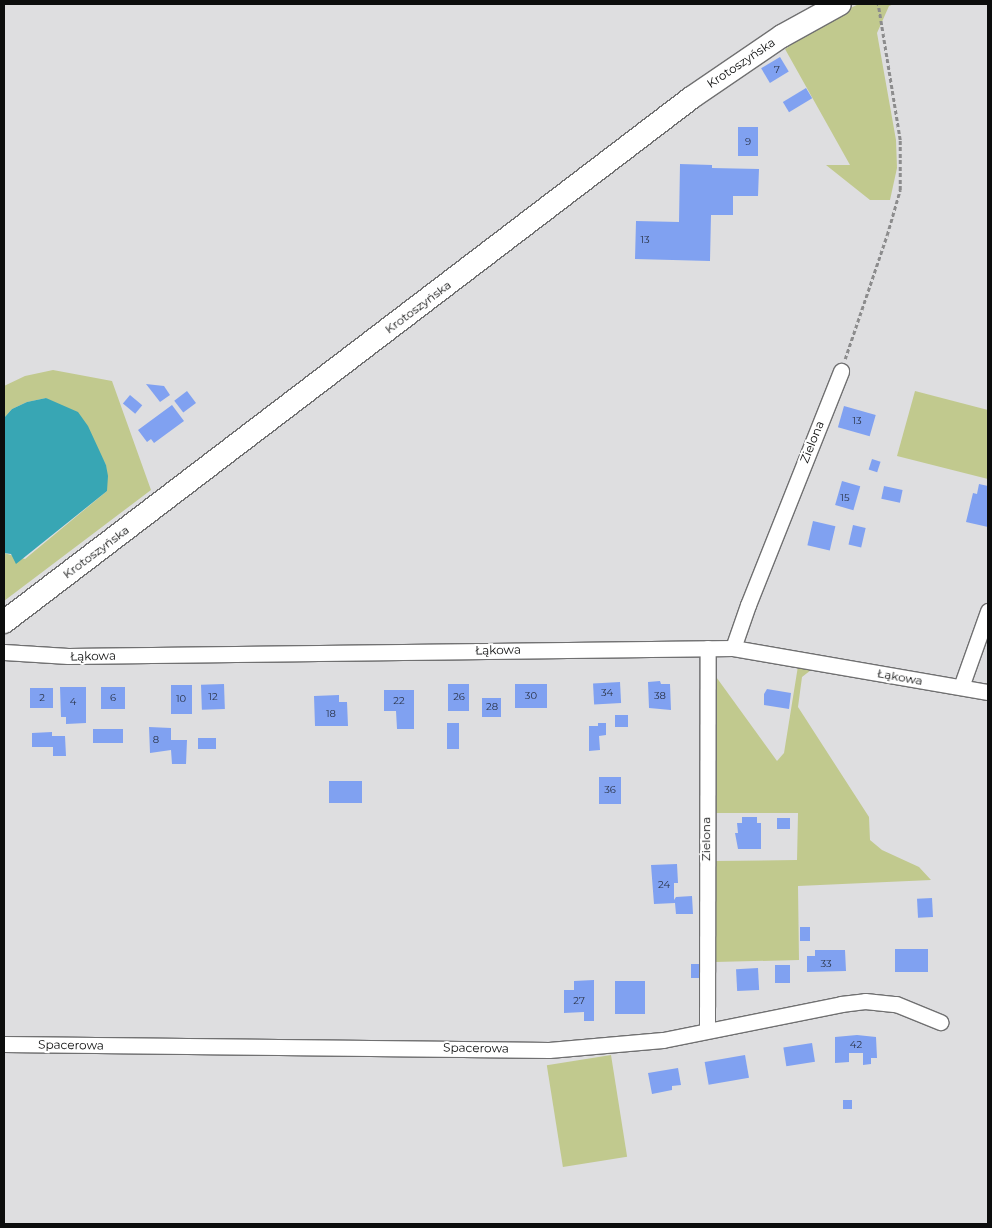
<!DOCTYPE html>
<html>
<head>
<meta charset="utf-8">
<style>
  body { margin:0 }
  #map { position:relative; width:992px; height:1228px; overflow:hidden; background:#dedee0; font-family:Montserrat,sans-serif }
  div>[style] { position:absolute }
  .green>* { inset:0; background:#c1c98e; transform-origin:0 0 }
  .water>* { inset:0; background:#38a6b4 }
  .building>* { inset:0; background:#80a1f1; transform-origin:0 0 }
  .path>* { height:2.5px; margin-top:-1.25px; transform-origin:0; background:repeating-linear-gradient(90deg,#8c8c8d 0 4px,transparent 0 6.5px) }
  .roads { filter:drop-shadow(1px 0 #707071) drop-shadow(-1px 0 #707071) drop-shadow(0 1px #707071) drop-shadow(0 -1px #707071) }
  .street>* { height:15px; margin:-7.5px; padding:0 7.5px; transform-origin:7.5px; border-radius:7.5px; background:#fff }
  .secondary>* { height:22px; margin:-11px; padding:0 11px; transform-origin:11px; border-radius:11px; background:#fff }
  span { translate:-50% -50%; white-space:nowrap; text-align:center; line-height:1.15; -webkit-text-stroke:4px #fff; paint-order:stroke }
  .number-label { font-size:10px; color:#293246 }
  .number-label span { -webkit-text-stroke-width:0 }
  .street-label { font-size:12px; color:#0c0d0d }
  .frame { position:absolute; inset:0; border:5px solid #0c0d0d; pointer-events:none }
</style>
</head>
<body>
<div id="map">
  <div class="green">
    <div style="clip-path:polygon(859px 4px,894px 4px,889px 6px,877px 33px,896px 140px,897px 168px,890px 200px,870px 200px,826px 165px,850px 165px,785px 49px,837px 14px)"></div>
    <div style="clip-path:polygon(53px 370px,112px 381px,151px 490px,4px 601px,4px 553px,25px 559px,107px 491px,106px 465px,96px 446px,46px 398px,27px 402px,12px 409px,4px 418px,4px 386px,25px 376px)"></div>
    <div style="clip-path:polygon(915px 391px,988px 410px,988px 479px,897px 456px)"></div>
    <div style="clip-path:polygon(798px 666px,811px 670px,802px 677px,798px 707px,869px 817px,870px 840px,882px 850px,919px 867px,931px 880px,798px 886px,799px 960px,715px 962px,714px 861px,797px 860px,798px 813px,713px 813px,714px 674px,777px 761px,784px 753px)"></div>
    <div style="left:611px;top:1055px;width:103px;height:65px;rotate:81deg"></div>
  </div>
  <div class="water">
    <div style="clip-path:polygon(46px 398px,78px 412px,88px 426px,106px 465px,108px 476px,107px 491px,16px 564px,11px 554px,4px 553px,4px 418px,12px 409px,27px 402px)"></div>
  </div>
  <div class="building">
    <div style="left:780px;top:57px;width:17px;height:22px;rotate:59deg"></div>
    <div style="left:806px;top:88px;width:12px;height:27px;rotate:59deg"></div>
    <div style="left:738px;top:127px;width:20px;height:29px"></div>
    <div style="clip-path:polygon(680px 164px,712px 165px,712px 168px,759px 169px,758px 196px,733px 196px,733px 215px,711px 215px,710px 261px,635px 259px,636px 221px,679px 222px)"></div>
    <div style="clip-path:polygon(146px 384px,164px 386px,170px 395px,160px 402px)"></div>
    <div style="left:187px;top:391px;width:15px;height:16px;rotate:53deg"></div>
    <div style="left:130px;top:395px;width:16px;height:11px;rotate:40deg"></div>
    <div style="clip-path:polygon(172px 405px,184px 421px,154px 443px,151px 439px,147px 442px,138px 430px)"></div>
    <div style="left:844px;top:406px;width:33px;height:22px;rotate:16deg"></div>
    <div style="left:872px;top:459px;width:9px;height:11px;rotate:18deg"></div>
    <div style="left:842px;top:481px;width:19px;height:25px;rotate:16deg"></div>
    <div style="clip-path:polygon(979px 484px,988px 486px,988px 527px,966px 522px,973px 493px,977px 494px)"></div>
    <div style="left:884px;top:486px;width:19px;height:13px;rotate:12deg"></div>
    <div style="left:813px;top:521px;width:23px;height:25px;rotate:13deg"></div>
    <div style="left:853px;top:525px;width:13px;height:20px;rotate:13deg"></div>
    <div style="clip-path:polygon(660px 681px,661px 684px,670px 684px,671px 710px,649px 708px,648px 682px)"></div>
    <div style="left:620px;top:682px;width:21px;height:27px;rotate:87deg"></div>
    <div style="left:224px;top:684px;width:25px;height:23px;rotate:88deg"></div>
    <div style="left:448px;top:684px;width:21px;height:27px"></div>
    <div style="left:547px;top:684px;width:24px;height:32px;rotate:90deg"></div>
    <div style="left:171px;top:685px;width:21px;height:29px"></div>
    <div style="clip-path:polygon(60px 687px,86px 687px,86px 723px,66px 724px,66px 717px,61px 717px)"></div>
    <div style="left:101px;top:687px;width:24px;height:22px"></div>
    <div style="left:30px;top:688px;width:23px;height:20px"></div>
    <div style="clip-path:polygon(767px 689px,791px 693px,789px 709px,764px 705px,764px 694px)"></div>
    <div style="clip-path:polygon(384px 690px,414px 690px,414px 729px,397px 729px,396px 711px,384px 711px)"></div>
    <div style="clip-path:polygon(339px 695px,339px 702px,347px 702px,348px 726px,315px 726px,314px 696px)"></div>
    <div style="left:482px;top:698px;width:19px;height:19px"></div>
    <div style="left:615px;top:715px;width:13px;height:12px"></div>
    <div style="left:447px;top:723px;width:12px;height:26px"></div>
    <div style="clip-path:polygon(598px 723px,606px 723px,606px 735px,599px 736px,600px 750px,589px 751px,589px 726px,598px 726px)"></div>
    <div style="clip-path:polygon(149px 727px,171px 728px,171px 740px,187px 740px,186px 764px,172px 764px,171px 750px,150px 753px)"></div>
    <div style="left:93px;top:729px;width:30px;height:14px"></div>
    <div style="clip-path:polygon(52px 732px,52px 736px,65px 736px,66px 756px,53px 756px,53px 747px,32px 747px,32px 733px)"></div>
    <div style="left:216px;top:738px;width:11px;height:18px;rotate:90deg"></div>
    <div style="left:599px;top:777px;width:22px;height:27px"></div>
    <div style="left:362px;top:781px;width:22px;height:33px;rotate:90deg"></div>
    <div style="clip-path:polygon(742px 817px,757px 817px,757px 823px,761px 823px,761px 849px,738px 849px,735px 833px,738px 833px,737px 823px,742px 823px)"></div>
    <div style="left:777px;top:818px;width:13px;height:11px"></div>
    <div style="clip-path:polygon(677px 864px,678px 883px,674px 883px,674px 900px,676px 897px,692px 896px,693px 914px,676px 914px,675px 903px,654px 904px,651px 865px)"></div>
    <div style="left:932px;top:898px;width:19px;height:15px;rotate:87deg"></div>
    <div style="left:800px;top:927px;width:10px;height:14px"></div>
    <div style="left:895px;top:949px;width:33px;height:23px"></div>
    <div style="clip-path:polygon(815px 950px,845px 950px,846px 971px,807px 972px,807px 956px,815px 956px)"></div>
    <div style="left:691px;top:964px;width:10px;height:14px"></div>
    <div style="left:790px;top:965px;width:18px;height:15px;rotate:90deg"></div>
    <div style="left:758px;top:968px;width:22px;height:22px;rotate:87deg"></div>
    <div style="clip-path:polygon(594px 980px,594px 1021px,584px 1021px,584px 1012px,564px 1013px,564px 990px,574px 990px,574px 981px)"></div>
    <div style="left:615px;top:981px;width:30px;height:33px"></div>
    <div style="clip-path:polygon(857px 1035px,876px 1037px,877px 1058px,871px 1058px,871px 1064px,863px 1065px,863px 1053px,849px 1053px,849px 1062px,835px 1063px,835px 1037px)"></div>
    <div style="left:812px;top:1043px;width:19px;height:29px;rotate:81deg"></div>
    <div style="left:745px;top:1055px;width:23px;height:41px;rotate:80deg"></div>
    <div style="clip-path:polygon(678px 1068px,681px 1085px,672px 1086px,672px 1090px,652px 1094px,648px 1073px)"></div>
    <div style="left:843px;top:1100px;width:9px;height:9px"></div>
  </div>
  <div class="path">
    <div style="left:845px;top:359px;width:131px;rotate:-71.3deg"></div>
    <div style="left:887px;top:235px;width:47px;rotate:-73.9deg"></div>
    <div style="left:900px;top:190px;width:50px;rotate:-90deg"></div>
    <div style="left:900px;top:140px;width:138px;rotate:-99.2deg"></div>
  </div>
  <div class="roads">
    <div class="street">
      <div style="left:733px;top:648px;width:46px;rotate:-70.8deg"></div>
      <div style="left:748px;top:605px;width:252px;rotate:-68.3deg"></div>
      <div style="left:4px;top:652px;width:64px;rotate:3.6deg"></div>
      <div style="left:68px;top:656px;width:665px;rotate:-0.69deg"></div>
      <div style="left:733px;top:648px;width:259px;rotate:9.8deg"></div>
      <div style="left:961px;top:687px;width:81px;rotate:-70.4deg"></div>
      <div style="left:707px;top:1030px;width:382px;rotate:-89.9deg"></div>
      <div style="left:4px;top:1044px;width:545px;rotate:0.63deg"></div>
      <div style="left:549px;top:1050px;width:114px;rotate:-5deg"></div>
      <div style="left:663px;top:1040px;width:182px;rotate:-11.4deg"></div>
      <div style="left:841px;top:1004px;width:24px;rotate:-7deg"></div>
      <div style="left:865px;top:1001px;width:31px;rotate:6deg"></div>
      <div style="left:896px;top:1004px;width:48px;rotate:22.2deg"></div>
    </div>
    <div class="secondary">
      <div style="left:4px;top:622px;width:864px;rotate:-37.33deg"></div>
      <div style="left:691px;top:98px;width:110px;rotate:-34.3deg"></div>
      <div style="left:782px;top:36px;width:66px;rotate:-28.9deg"></div>
    </div>
  </div>
  <div class="number-label">
    <span style="left:777px;top:70px">7</span>
    <span style="left:748px;top:142px">9</span>
    <span style="left:645px;top:240px">13</span>
    <span style="left:857px;top:421px">13</span>
    <span style="left:845px;top:498px">15</span>
    <span style="left:607px;top:693px">34</span>
    <span style="left:531px;top:696px">30</span>
    <span style="left:660px;top:696px">38</span>
    <span style="left:213px;top:697px">12</span>
    <span style="left:459px;top:697px">26</span>
    <span style="left:42px;top:698px">2</span>
    <span style="left:113px;top:698px">6</span>
    <span style="left:181px;top:699px">10</span>
    <span style="left:399px;top:701px">22</span>
    <span style="left:73px;top:702px">4</span>
    <span style="left:492px;top:707px">28</span>
    <span style="left:331px;top:714px">18</span>
    <span style="left:156px;top:740px">8</span>
    <span style="left:610px;top:790px">36</span>
    <span style="left:664px;top:885px">24</span>
    <span style="left:826px;top:964px">33</span>
    <span style="left:579px;top:1001px">27</span>
    <span style="left:856px;top:1045px">42</span>
  </div>
  <div class="street-label">
    <span style="left:741px;top:63px;rotate:-34deg">Krotoszyńska</span>
    <span style="left:418px;top:307px;rotate:-37deg">Krotoszyńska</span>
    <span style="left:812px;top:442px;rotate:-68deg">Zielona</span>
    <span style="left:96px;top:552px;rotate:-37deg">Krotoszyńska</span>
    <span style="left:498px;top:650px;rotate:-1deg">Łąkowa</span>
    <span style="left:93px;top:656px;rotate:-1deg">Łąkowa</span>
    <span style="left:900px;top:677px;rotate:10deg">Łąkowa</span>
    <span style="left:706px;top:839px;rotate:-90deg">Zielona</span>
    <span style="left:71px;top:1045px;rotate:1deg">Spacerowa</span>
    <span style="left:476px;top:1048px;rotate:1deg">Spacerowa</span>
  </div>
  <div class="frame"></div>
</div>
</body>
</html>
